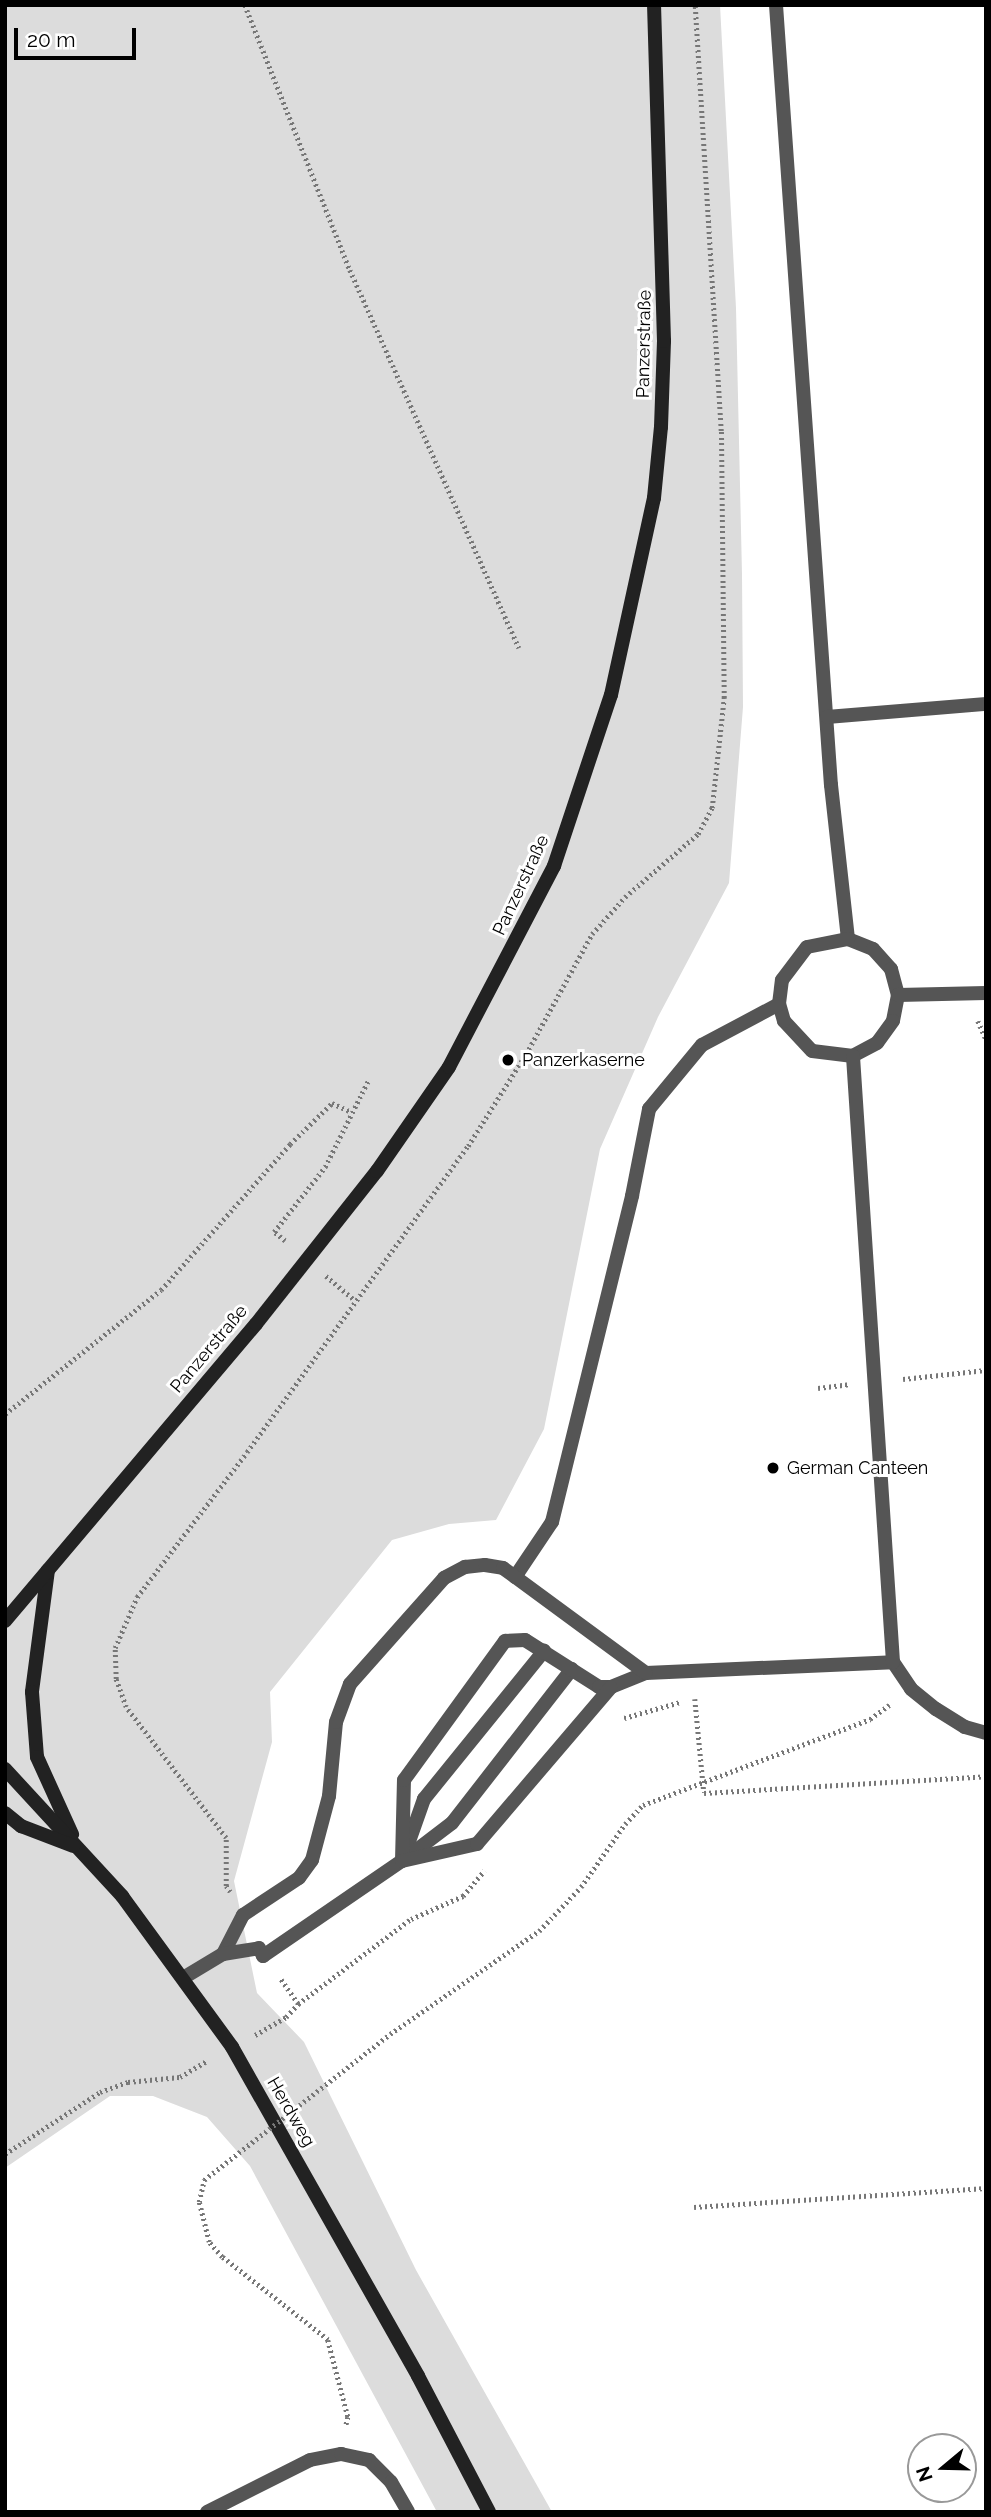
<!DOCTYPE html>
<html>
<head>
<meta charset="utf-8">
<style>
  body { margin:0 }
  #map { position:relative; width:991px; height:2517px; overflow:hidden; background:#fff; font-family:Raleway,sans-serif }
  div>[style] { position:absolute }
  .green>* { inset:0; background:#dcdcdc }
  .path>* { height:4.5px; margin-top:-2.25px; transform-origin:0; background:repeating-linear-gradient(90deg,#777 0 2px,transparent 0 5.5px) }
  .lane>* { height:14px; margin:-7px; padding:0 7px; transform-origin:7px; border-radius:7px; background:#555 }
  .street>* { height:14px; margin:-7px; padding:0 7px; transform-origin:7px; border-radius:7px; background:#555 }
  .secondary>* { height:14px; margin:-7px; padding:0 7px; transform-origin:7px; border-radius:7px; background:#222 }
  .path-bridge>* { height:4.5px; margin-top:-2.25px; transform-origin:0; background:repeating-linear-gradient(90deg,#777 0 2px,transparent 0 5.5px) }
  .dots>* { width:19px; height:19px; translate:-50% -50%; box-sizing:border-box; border:4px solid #fff; border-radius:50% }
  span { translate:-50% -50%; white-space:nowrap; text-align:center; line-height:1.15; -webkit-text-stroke:6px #fff; paint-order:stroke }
  .street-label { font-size:18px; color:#000 }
  .poi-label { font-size:18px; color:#000 }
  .left { translate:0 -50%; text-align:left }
  .frame { position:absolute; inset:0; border:7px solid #000; pointer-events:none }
  .north { position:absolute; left:907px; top:2433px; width:70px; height:70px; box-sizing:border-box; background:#fff; border:2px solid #999; border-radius:50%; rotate:251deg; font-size:19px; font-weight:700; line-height:28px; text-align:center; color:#000 }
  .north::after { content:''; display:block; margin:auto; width:24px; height:32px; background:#000; clip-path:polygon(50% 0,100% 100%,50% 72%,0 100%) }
  .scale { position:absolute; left:14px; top:28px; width:122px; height:32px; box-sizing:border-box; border:4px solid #000; border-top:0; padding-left:9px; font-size:21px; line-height:24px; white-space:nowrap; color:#000; -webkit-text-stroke:5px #fff; paint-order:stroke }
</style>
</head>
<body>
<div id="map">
  <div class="green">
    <div style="clip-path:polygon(5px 5px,720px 5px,736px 308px,742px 574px,743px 707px,729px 883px,658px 1017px,600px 1149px,544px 1429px,496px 1520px,449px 1524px,392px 1540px,270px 1692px,272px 1742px,234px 1881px,257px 1993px,304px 2042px,416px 2270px,552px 2512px,437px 2512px,250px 2166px,207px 2117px,153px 2096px,110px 2096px,5px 2168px)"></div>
  </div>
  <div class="path">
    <div style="left:245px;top:5px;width:285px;rotate:68.4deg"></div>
    <div style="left:350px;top:270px;width:414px;rotate:65.9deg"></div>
    <div style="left:978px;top:1021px;width:20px;rotate:66deg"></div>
    <div style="left:285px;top:1241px;width:14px;rotate:-141deg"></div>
    <div style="left:274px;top:1232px;width:83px;rotate:-51.9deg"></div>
    <div style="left:325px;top:1167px;width:98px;rotate:-63.4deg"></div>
    <div style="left:326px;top:1276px;width:38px;rotate:40deg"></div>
    <div style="left:903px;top:1379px;width:83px;rotate:-6.2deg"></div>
    <div style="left:818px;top:1388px;width:31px;rotate:-7deg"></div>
    <div style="left:5px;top:1414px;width:199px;rotate:-38.5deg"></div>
    <div style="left:161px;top:1290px;width:195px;rotate:-48.5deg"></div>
    <div style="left:290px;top:1144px;width:59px;rotate:-44.3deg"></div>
    <div style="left:332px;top:1103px;width:21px;rotate:25deg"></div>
    <div style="left:695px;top:1699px;width:94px;rotate:84.5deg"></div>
    <div style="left:704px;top:1793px;width:283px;rotate:-3.4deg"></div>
    <div style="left:624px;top:1718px;width:58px;rotate:-15.9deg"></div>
    <div style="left:230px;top:1892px;width:7px;rotate:-124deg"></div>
    <div style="left:226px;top:1886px;width:48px;rotate:-90deg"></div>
    <div style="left:226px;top:1838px;width:165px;rotate:-127.4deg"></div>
    <div style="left:126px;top:1707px;width:30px;rotate:-110deg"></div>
    <div style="left:116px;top:1679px;width:31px;rotate:-92deg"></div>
    <div style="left:115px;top:1648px;width:56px;rotate:-66.7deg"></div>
    <div style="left:137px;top:1597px;width:182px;rotate:-52.8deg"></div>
    <div style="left:247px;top:1452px;width:377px;rotate:-54.2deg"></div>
    <div style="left:468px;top:1146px;width:109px;rotate:-57.8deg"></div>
    <div style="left:526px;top:1054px;width:137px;rotate:-61.2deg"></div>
    <div style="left:592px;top:934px;width:50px;rotate:-48.3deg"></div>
    <div style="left:625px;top:897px;width:96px;rotate:-40.8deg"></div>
    <div style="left:698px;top:834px;width:30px;rotate:-62deg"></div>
    <div style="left:712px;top:808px;width:111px;rotate:-83.8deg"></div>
    <div style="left:724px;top:698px;width:267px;rotate:-90.6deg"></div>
    <div style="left:721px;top:431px;width:427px;rotate:-93.5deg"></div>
    <div style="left:298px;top:2004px;width:141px;rotate:-37deg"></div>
    <div style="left:411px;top:1919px;width:57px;rotate:-23.9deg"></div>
    <div style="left:463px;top:1896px;width:33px;rotate:-50deg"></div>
    <div style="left:390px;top:2034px;width:181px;rotate:-34.7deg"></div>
    <div style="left:539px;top:1931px;width:61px;rotate:-46.3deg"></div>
    <div style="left:581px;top:1887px;width:77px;rotate:-55.1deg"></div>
    <div style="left:625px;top:1824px;width:26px;rotate:-47deg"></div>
    <div style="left:643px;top:1805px;width:243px;rotate:-20.7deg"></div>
    <div style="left:870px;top:1719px;width:24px;rotate:-36deg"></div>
    <div style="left:255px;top:2035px;width:36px;rotate:-30deg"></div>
    <div style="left:286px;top:2017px;width:18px;rotate:-47deg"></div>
    <div style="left:298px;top:2004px;width:32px;rotate:-125deg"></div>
    <div style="left:5px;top:2154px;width:113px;rotate:-33.1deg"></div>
    <div style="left:100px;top:2092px;width:30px;rotate:-20deg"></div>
    <div style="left:128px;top:2082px;width:52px;rotate:-5.5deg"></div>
    <div style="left:180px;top:2077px;width:31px;rotate:-31deg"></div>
    <div style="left:694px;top:2207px;width:293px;rotate:-3.7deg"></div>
    <div style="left:328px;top:2340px;width:80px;rotate:75.4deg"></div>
    <div style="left:348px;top:2417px;width:9px;rotate:103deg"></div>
  </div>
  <div class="lane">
    <div style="left:776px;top:5px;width:782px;rotate:85.97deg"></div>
    <div style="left:831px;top:785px;width:155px;rotate:83.7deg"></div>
    <div style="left:827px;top:717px;width:160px;rotate:-4.7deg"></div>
    <div style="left:848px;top:939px;width:27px;rotate:22deg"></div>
    <div style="left:873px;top:949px;width:27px;rotate:48deg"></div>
    <div style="left:891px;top:969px;width:27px;rotate:75deg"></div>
    <div style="left:898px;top:995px;width:26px;rotate:101deg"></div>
    <div style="left:893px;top:1021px;width:27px;rotate:126deg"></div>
    <div style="left:877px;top:1043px;width:27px;rotate:152deg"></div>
    <div style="left:853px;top:1056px;width:41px;rotate:-173deg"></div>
    <div style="left:812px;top:1051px;width:41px;rotate:-133deg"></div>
    <div style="left:784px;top:1021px;width:18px;rotate:-106deg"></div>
    <div style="left:779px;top:1004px;width:24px;rotate:-83deg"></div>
    <div style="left:782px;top:980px;width:41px;rotate:-52.9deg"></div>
    <div style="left:807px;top:947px;width:42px;rotate:-11deg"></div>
    <div style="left:898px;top:995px;width:88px;rotate:-1.3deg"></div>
    <div style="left:515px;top:1577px;width:66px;rotate:-56.1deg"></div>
    <div style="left:552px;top:1522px;width:336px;rotate:-76.2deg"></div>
    <div style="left:632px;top:1196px;width:89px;rotate:-78.9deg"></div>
    <div style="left:649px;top:1109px;width:83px;rotate:-50.4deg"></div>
    <div style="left:702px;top:1045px;width:87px;rotate:-28deg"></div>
    <div style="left:893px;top:1662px;width:32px;rotate:56deg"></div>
    <div style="left:911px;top:1689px;width:32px;rotate:39deg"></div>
    <div style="left:936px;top:1709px;width:34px;rotate:32deg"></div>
    <div style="left:965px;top:1727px;width:22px;rotate:16deg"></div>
    <div style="left:406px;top:1850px;width:54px;rotate:-70.6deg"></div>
    <div style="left:424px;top:1799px;width:191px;rotate:-51deg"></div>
    <div style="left:406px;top:1858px;width:58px;rotate:-37.3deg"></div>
    <div style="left:452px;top:1823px;width:195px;rotate:-52.1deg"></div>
    <div style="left:402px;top:1861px;width:81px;rotate:-88.6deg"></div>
    <div style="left:404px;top:1780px;width:172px;rotate:-54deg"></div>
    <div style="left:505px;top:1641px;width:20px;rotate:-3deg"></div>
    <div style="left:525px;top:1640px;width:88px;rotate:32.4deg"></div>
    <div style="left:599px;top:1687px;width:12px"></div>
    <div style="left:611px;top:1687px;width:38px;rotate:-22deg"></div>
    <div style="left:646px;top:1673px;width:247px;rotate:-2.5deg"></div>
    <div style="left:893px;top:1662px;width:607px;rotate:-93.78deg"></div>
    <div style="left:223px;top:1954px;width:44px;rotate:-62.9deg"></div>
    <div style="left:243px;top:1915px;width:67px;rotate:-33.5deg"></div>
    <div style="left:299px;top:1878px;width:22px;rotate:-54deg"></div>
    <div style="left:312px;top:1860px;width:66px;rotate:-75.1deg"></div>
    <div style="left:329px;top:1796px;width:74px;rotate:-84.6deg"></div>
    <div style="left:336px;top:1722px;width:40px;rotate:-69.8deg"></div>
    <div style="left:350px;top:1684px;width:142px;rotate:-48.4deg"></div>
    <div style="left:444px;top:1578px;width:24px;rotate:-28deg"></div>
    <div style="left:465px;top:1567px;width:20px;rotate:-6deg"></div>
    <div style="left:485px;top:1565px;width:18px;rotate:9deg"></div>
    <div style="left:503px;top:1568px;width:177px;rotate:36.3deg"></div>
    <div style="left:183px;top:1978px;width:47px;rotate:-31deg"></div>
    <div style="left:223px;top:1954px;width:36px;rotate:-9deg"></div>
    <div style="left:259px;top:1948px;width:9px;rotate:63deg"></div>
    <div style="left:263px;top:1956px;width:168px;rotate:-34.4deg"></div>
    <div style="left:402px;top:1861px;width:77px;rotate:-12.8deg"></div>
    <div style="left:477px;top:1844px;width:206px;rotate:-49.5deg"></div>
  </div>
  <div class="street">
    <div style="left:207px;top:2512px;width:115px;rotate:-26.8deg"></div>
    <div style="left:310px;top:2460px;width:32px;rotate:-11deg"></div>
    <div style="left:341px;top:2454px;width:29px;rotate:12deg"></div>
    <div style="left:369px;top:2460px;width:31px;rotate:45deg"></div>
    <div style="left:391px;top:2482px;width:34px;rotate:60deg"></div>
  </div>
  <div class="secondary">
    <div style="left:48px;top:1570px;width:123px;rotate:97.5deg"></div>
    <div style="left:32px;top:1692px;width:65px;rotate:85.6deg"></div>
    <div style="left:37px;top:1757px;width:85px;rotate:65.6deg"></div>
    <div style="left:5px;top:1621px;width:389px;rotate:-49.8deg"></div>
    <div style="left:256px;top:1324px;width:195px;rotate:-51.7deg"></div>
    <div style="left:377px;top:1171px;width:126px;rotate:-55.3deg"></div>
    <div style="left:449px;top:1067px;width:227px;rotate:-62.4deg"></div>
    <div style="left:554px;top:866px;width:180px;rotate:-71.6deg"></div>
    <div style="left:611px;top:695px;width:202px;rotate:-77.7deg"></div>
    <div style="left:654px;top:498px;width:71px;rotate:-84.4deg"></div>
    <div style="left:661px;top:427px;width:86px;rotate:-88deg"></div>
    <div style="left:664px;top:341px;width:336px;rotate:-91.7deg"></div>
    <div style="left:5px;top:1769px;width:173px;rotate:47.3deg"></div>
    <div style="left:122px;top:1896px;width:187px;rotate:53.9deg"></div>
    <div style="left:232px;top:2047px;width:378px;rotate:60.5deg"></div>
    <div style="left:418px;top:2376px;width:153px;rotate:62.4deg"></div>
    <div style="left:5px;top:1813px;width:21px;rotate:39deg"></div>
    <div style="left:21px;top:1826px;width:56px;rotate:21deg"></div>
  </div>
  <div class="path-bridge">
    <div style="left:328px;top:2340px;width:135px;rotate:-141.9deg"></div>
    <div style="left:222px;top:2257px;width:20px;rotate:-131deg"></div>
    <div style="left:209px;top:2242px;width:41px;rotate:-104deg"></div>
    <div style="left:199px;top:2202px;width:23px;rotate:-77deg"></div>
    <div style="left:204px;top:2180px;width:236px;rotate:-38.1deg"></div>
  </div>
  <div class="dots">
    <div style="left:508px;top:1060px;background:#000"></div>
    <div style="left:773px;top:1468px;background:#000"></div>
  </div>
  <div class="street-label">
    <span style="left:644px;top:344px;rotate:-89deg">Panzerstraße</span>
    <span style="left:521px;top:885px;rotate:-65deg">Panzerstraße</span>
    <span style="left:209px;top:1349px;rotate:-50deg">Panzerstraße</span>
    <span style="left:291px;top:2112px;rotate:60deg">Herdweg</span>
  </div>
  <div class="poi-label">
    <span class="left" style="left:522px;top:1060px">Panzerkaserne</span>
    <span class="left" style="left:787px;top:1468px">German Canteen</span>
  </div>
  <div class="frame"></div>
  <div class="north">N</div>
  <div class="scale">20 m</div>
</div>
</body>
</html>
